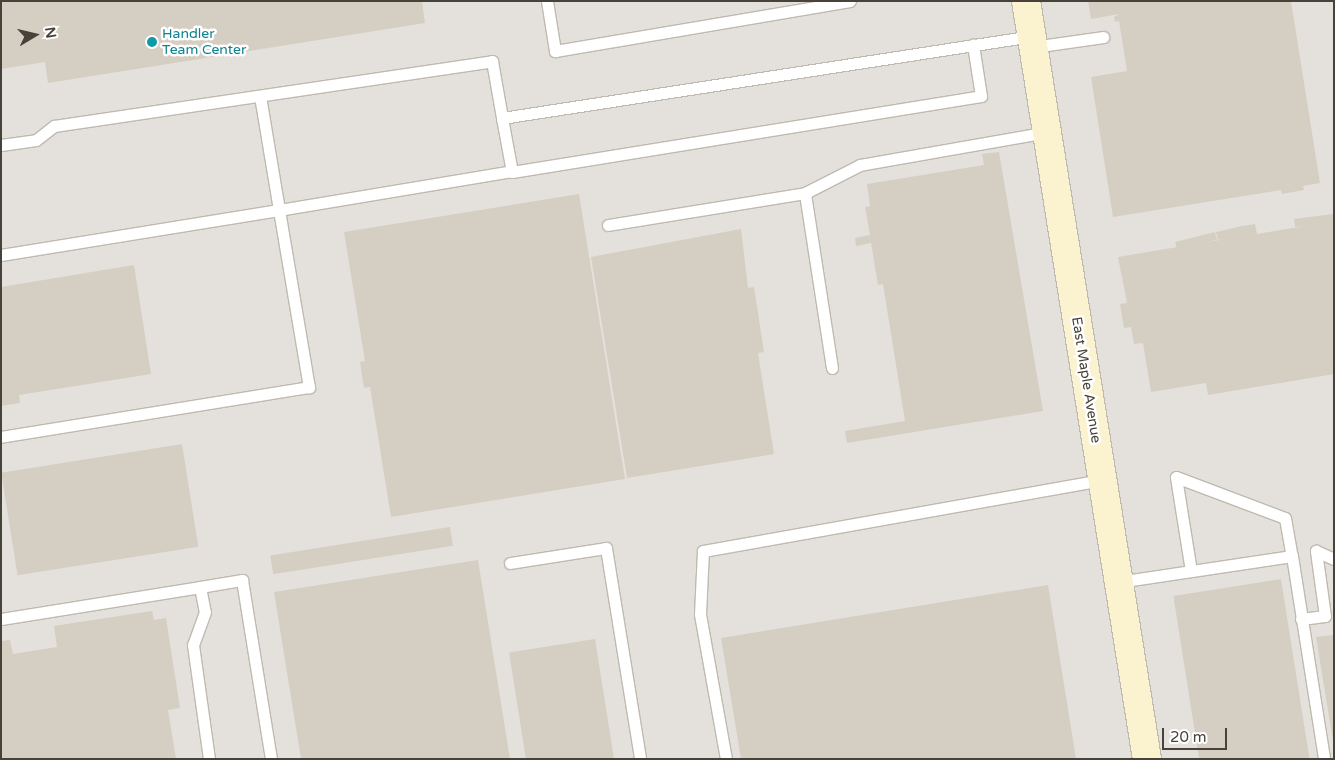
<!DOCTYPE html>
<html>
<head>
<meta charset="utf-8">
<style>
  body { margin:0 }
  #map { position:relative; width:1335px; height:760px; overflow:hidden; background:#f4f2ec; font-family:"Varela Round",sans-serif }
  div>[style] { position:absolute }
  .industrial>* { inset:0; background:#e4e1dd; transform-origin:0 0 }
  .building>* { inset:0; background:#d5cec2; transform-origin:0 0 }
  .roads { filter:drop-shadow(1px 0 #bfbaaf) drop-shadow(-1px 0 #bfbaaf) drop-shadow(0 1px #bfbaaf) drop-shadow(0 -1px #bfbaaf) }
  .lane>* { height:11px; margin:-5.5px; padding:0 5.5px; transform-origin:5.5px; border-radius:5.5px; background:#fff }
  .secondary>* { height:28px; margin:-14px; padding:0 14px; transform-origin:14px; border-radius:14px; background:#fbf2cf }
  .dots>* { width:14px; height:14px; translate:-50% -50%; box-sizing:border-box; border:2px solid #fff; border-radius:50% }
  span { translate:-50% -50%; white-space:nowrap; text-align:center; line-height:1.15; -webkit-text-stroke:5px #fff; paint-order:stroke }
  .culture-label { font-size:14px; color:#0d838f }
  .left { translate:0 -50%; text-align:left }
  .street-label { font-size:14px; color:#48433a }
  .frame { position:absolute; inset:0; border:2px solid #48433a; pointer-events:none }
  .north { position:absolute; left:10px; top:10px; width:50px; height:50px; -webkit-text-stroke:4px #fff; paint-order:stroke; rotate:81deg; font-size:14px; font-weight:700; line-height:20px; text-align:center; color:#48433a }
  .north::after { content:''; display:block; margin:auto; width:18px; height:22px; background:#48433a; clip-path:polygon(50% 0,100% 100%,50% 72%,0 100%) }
  .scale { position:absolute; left:1162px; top:728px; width:65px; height:22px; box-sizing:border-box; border:2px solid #48433a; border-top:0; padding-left:6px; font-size:15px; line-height:18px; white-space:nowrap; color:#48433a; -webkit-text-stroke:4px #fff; paint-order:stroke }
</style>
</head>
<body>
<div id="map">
  <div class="industrial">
    <div style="left:1px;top:1px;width:1333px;height:758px"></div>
  </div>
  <div class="building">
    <div style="clip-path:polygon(1px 1px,422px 1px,425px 23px,48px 83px,45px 62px,1px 69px)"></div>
    <div style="clip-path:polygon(1088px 1px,1291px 1px,1320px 183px,1303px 186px,1304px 190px,1282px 194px,1281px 190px,1113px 217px,1091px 77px,1127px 71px,1119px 21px,1115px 22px,1114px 17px,1119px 14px,1091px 19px)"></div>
    <div style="clip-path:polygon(999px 152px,1043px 411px,847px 443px,845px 431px,905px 421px,883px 284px,878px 285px,871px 243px,856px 246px,855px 238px,870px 235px,865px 207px,870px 206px,867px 184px,984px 165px,982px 154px)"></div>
    <div style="clip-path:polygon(579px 194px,625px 479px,391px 517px,370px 387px,364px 388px,360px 362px,365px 361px,344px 232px)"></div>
    <div style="clip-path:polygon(1333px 214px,1334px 374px,1208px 395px,1206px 383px,1151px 392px,1143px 343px,1134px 344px,1131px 327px,1124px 328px,1120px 304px,1127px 303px,1118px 257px,1237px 237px,1218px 240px,1216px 232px,1242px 226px,1255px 224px,1257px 234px,1305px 226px,1295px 227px,1294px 219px)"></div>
    <div style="clip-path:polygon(741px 229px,748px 288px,754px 287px,764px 352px,758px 353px,774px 454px,627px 478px,591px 257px)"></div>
    <div style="left:1215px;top:232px;width:8px;height:41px;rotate:76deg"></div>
    <div style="clip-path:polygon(134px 265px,151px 374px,19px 395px,20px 403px,1px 406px,1px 287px)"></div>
    <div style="left:182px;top:444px;width:104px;height:183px;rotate:81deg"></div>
    <div style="left:450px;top:527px;width:19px;height:182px;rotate:81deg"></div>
    <div style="clip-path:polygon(478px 560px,510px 759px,301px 759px,274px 592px)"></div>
    <div style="left:1281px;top:579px;width:182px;height:109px;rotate:81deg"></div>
    <div style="clip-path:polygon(1048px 585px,1076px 759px,741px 759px,721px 638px)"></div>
    <div style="clip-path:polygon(152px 611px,154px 620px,166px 618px,180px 708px,168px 710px,176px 759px,1px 759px,1px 641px,10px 640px,13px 654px,57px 647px,54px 626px)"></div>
    <div style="clip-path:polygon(1334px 635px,1334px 741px,1333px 741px,1316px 637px)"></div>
    <div style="left:595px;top:639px;width:122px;height:87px;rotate:81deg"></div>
  </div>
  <div class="roads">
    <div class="lane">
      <div style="left:547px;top:1px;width:51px;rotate:80.9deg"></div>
      <div style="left:555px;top:51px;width:299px;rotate:-9.6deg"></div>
      <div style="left:1033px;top:47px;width:71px;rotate:-8.1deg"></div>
      <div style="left:260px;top:96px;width:116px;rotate:80.5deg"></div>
      <div style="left:279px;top:210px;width:235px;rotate:-9.5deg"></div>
      <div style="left:502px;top:118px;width:55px;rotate:79.5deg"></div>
      <div style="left:512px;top:172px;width:475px;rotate:-9.2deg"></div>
      <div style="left:981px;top:96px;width:52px;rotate:-98.9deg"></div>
      <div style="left:1px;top:145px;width:35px;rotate:-8deg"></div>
      <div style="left:36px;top:140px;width:23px;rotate:-38deg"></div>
      <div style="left:54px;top:126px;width:443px;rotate:-8.4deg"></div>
      <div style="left:492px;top:61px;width:58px;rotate:80deg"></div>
      <div style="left:502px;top:118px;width:536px;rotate:-8.79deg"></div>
      <div style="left:608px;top:225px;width:200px;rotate:-9.2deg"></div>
      <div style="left:1px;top:255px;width:282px;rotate:-9.2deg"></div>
      <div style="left:279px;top:210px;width:180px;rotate:80.4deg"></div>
      <div style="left:309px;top:387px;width:312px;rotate:170.8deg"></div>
      <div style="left:832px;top:368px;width:177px;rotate:-98.8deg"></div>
      <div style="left:805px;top:193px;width:62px;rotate:-27deg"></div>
      <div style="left:860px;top:165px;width:190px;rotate:-10deg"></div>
      <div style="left:510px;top:563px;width:97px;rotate:-8.9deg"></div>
      <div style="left:606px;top:548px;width:214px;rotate:80.8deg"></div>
      <div style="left:1191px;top:571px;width:95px;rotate:-99.1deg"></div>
      <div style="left:1176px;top:477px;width:116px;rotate:20.6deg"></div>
      <div style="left:1285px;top:518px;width:39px;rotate:80deg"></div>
      <div style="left:1118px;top:582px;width:176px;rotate:-8.5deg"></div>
      <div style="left:1292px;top:556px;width:206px;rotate:81deg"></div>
      <div style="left:200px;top:587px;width:43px;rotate:-9.5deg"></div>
      <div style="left:242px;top:580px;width:181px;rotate:80.8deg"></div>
      <div style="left:1px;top:619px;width:202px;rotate:-9.1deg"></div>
      <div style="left:200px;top:587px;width:25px;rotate:79deg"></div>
      <div style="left:205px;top:612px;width:35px;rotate:110deg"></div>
      <div style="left:193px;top:645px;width:115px;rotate:82deg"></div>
      <div style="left:1301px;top:619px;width:24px;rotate:-7deg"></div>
      <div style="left:1325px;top:616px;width:66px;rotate:-97.9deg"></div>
      <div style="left:1316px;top:551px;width:20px;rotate:24deg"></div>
      <div style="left:726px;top:759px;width:147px;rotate:-100.2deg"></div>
      <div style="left:700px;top:614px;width:63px;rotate:-87.3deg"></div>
      <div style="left:703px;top:551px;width:405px;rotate:-10.1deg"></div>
    </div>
    <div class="secondary">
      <div style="left:1026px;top:1px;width:768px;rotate:80.93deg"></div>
    </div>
  </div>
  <div class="dots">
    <div style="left:152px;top:42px;background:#0f9aa8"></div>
  </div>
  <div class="culture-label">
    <span class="left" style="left:162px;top:42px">Handler<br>Team Center</span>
  </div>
  <div class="street-label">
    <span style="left:1086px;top:380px;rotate:81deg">East Maple Avenue</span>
  </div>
  <div class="frame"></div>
  <div class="north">N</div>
  <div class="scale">20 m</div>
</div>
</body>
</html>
